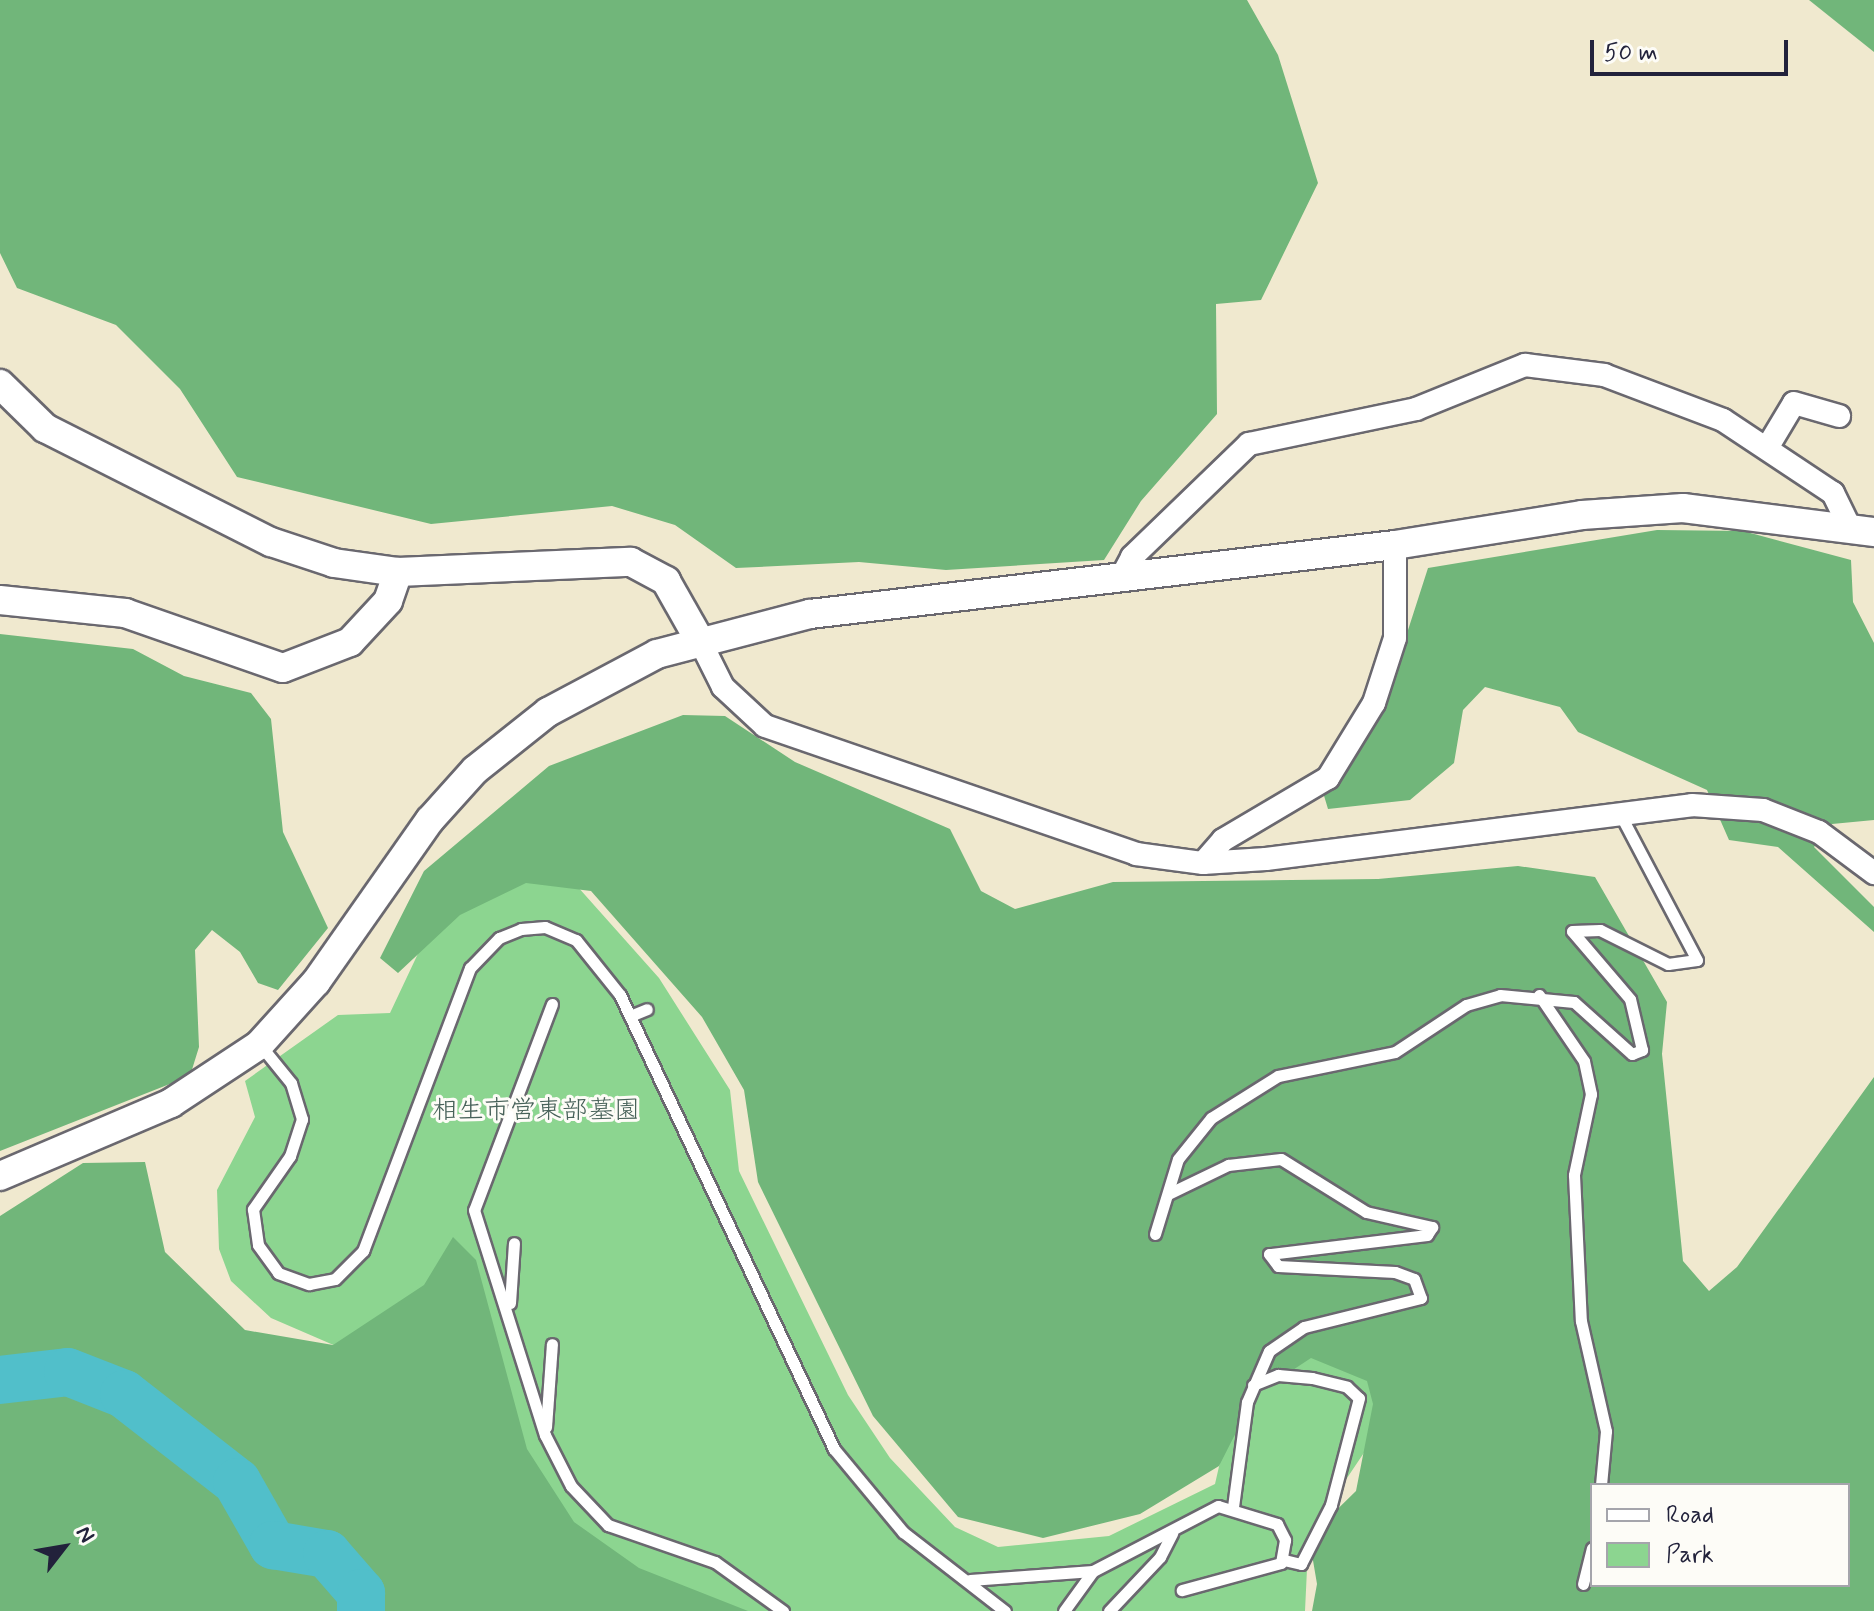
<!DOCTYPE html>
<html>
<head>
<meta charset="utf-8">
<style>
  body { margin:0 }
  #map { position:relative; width:1874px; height:1611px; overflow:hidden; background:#f0e9cf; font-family:Mynerve,"Klee One",sans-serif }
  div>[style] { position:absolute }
  .green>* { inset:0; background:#8cd590 }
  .forest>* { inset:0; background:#71b67a }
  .river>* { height:48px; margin:-24px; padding:0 24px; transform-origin:24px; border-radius:24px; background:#51bfca }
  .roads { filter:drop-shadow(2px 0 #6a686f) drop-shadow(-2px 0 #6a686f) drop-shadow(0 2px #6a686f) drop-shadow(0 -2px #6a686f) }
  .service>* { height:11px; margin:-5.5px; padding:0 5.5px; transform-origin:5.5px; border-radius:5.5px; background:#fff }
  .minor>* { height:22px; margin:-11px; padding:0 11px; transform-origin:11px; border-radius:11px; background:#fff }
  .tertiary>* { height:28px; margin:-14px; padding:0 14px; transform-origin:14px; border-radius:14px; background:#fff }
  span { translate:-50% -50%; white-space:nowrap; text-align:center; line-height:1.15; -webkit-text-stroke:6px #fdfcf7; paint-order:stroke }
  .park-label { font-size:26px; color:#476159 }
  .legend { position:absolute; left:1590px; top:1483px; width:260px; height:104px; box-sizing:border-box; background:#fdfcf7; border:2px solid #a5a5ac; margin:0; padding:10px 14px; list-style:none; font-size:24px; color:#22223b }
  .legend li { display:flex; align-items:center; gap:16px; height:40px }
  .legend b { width:40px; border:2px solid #a5a5ac }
  .north { position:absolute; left:24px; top:1507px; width:80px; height:80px; -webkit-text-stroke:6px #fdfcf7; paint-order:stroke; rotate:59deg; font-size:22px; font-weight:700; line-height:32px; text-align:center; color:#22223b }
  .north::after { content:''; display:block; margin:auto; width:28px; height:36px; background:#22223b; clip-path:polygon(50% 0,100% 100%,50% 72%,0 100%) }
  .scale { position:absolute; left:1590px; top:40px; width:198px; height:36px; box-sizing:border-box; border:4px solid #22223b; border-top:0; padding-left:10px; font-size:24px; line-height:28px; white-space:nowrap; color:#22223b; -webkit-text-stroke:6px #fdfcf7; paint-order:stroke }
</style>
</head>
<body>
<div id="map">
  <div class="green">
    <div style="clip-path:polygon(540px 871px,569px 877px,659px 978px,730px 1090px,739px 1171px,848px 1395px,890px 1458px,955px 1527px,998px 1547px,1109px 1536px,1215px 1484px,1244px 1357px,1323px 1218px,1392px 1411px,1343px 1484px,1307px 1569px,1305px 1611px,717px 1611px,593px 1555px,352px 1353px,271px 1318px,231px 1281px,219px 1249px,217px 1190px,255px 1117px,245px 1081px,338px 1015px,390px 1013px,431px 926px)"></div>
  </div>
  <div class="forest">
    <div style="clip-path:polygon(0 0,1247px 0,1278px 55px,1318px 183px,1261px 300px,1216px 304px,1217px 414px,1141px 501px,1104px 560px,946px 570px,859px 562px,736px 568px,675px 525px,612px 506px,431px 524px,237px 477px,180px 389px,116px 325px,17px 288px,0 253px)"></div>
    <div style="clip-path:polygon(1809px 0,1874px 0,1874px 52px)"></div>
    <div style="clip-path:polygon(1657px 530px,1743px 531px,1851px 560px,1853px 602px,1874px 643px,1874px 820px,1832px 824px,1814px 847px,1874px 907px,1874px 932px,1778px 847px,1729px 840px,1707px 790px,1578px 732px,1560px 707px,1485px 687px,1463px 710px,1454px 763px,1410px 800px,1328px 809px,1322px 789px,1390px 686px,1428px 568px)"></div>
    <div style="clip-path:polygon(0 634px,133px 649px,184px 676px,251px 693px,271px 719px,283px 832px,328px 928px,278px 990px,258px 983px,240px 952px,212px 930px,195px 950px,199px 1047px,190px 1076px,0 1151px)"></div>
    <div style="clip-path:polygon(evenodd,683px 715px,725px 716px,795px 762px,950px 829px,981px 891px,1015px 909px,1113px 882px,1378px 879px,1518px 866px,1595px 877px,1667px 1002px,1662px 1054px,1683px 1261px,1709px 1291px,1737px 1267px,1874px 1077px,1874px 1611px,1312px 1611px,1317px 1584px,1309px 1537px,1356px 1491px,1373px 1404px,1367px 1381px,1311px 1358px,1255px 1395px,1219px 1466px,1140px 1514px,1043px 1538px,958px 1517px,873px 1416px,758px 1182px,744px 1090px,702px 1017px,591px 891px,526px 883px,460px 915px,398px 973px,380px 958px,424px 871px,549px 766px,683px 715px,1592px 1485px,1848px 1485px,1848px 1585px,1592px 1585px,1592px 1485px)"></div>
    <div style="clip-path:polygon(145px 1162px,165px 1252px,245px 1330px,333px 1345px,424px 1285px,453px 1237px,476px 1260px,527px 1449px,574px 1522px,639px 1568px,748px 1611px,0 1611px,0 1216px,83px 1163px)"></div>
  </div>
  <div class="river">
    <div style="left:0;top:1380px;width:68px;rotate:-6.7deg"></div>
    <div style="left:68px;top:1372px;width:60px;rotate:21.4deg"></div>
    <div style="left:124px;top:1394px;width:143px;rotate:37.9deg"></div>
    <div style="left:237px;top:1482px;width:73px;rotate:60.3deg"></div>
    <div style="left:273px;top:1545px;width:55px;rotate:9.5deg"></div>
    <div style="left:327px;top:1554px;width:52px;rotate:48.9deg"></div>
    <div style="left:361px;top:1593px;width:18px;rotate:90deg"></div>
  </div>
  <div class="roads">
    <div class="service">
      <div style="left:1539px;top:995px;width:80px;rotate:55.7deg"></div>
      <div style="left:1584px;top:1061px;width:34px;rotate:78deg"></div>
      <div style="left:1591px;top:1094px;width:83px;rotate:101.9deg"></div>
      <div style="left:1574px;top:1175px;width:146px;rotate:87.3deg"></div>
      <div style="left:1581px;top:1321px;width:113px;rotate:77.2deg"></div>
      <div style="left:1606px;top:1431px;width:54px;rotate:95.3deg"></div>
      <div style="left:552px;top:1004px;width:220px;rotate:110.7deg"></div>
      <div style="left:474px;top:1210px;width:236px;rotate:72.5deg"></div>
      <div style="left:545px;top:1435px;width:57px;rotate:63deg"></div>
      <div style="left:571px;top:1486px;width:54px;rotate:46.5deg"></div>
      <div style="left:608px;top:1525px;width:113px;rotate:19.1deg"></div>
      <div style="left:715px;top:1562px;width:84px;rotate:35.8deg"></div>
      <div style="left:630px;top:1016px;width:18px;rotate:-22deg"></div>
      <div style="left:261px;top:1046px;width:48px;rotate:51deg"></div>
      <div style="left:291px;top:1083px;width:38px;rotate:73deg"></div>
      <div style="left:302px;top:1119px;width:39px;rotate:108deg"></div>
      <div style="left:290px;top:1156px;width:65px;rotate:124.9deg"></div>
      <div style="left:253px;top:1209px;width:36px;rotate:82deg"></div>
      <div style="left:258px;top:1245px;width:34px;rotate:54deg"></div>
      <div style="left:278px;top:1273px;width:33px;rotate:20deg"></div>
      <div style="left:309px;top:1284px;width:26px;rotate:-11deg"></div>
      <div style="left:335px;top:1279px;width:40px;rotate:-45deg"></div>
      <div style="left:363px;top:1251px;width:303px;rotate:-69.3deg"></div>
      <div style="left:470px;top:968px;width:42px;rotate:-46deg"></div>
      <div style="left:499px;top:938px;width:24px;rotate:-22deg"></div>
      <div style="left:521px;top:929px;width:24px;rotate:-5deg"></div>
      <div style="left:545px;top:927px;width:34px;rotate:23deg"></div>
      <div style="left:576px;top:940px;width:70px;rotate:51.3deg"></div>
      <div style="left:620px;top:995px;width:502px;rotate:64.76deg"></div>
      <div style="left:834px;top:1449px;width:108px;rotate:50.3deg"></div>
      <div style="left:903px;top:1532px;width:129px;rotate:37.8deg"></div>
      <div style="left:1168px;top:1194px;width:67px;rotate:-25.8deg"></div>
      <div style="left:1228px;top:1165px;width:53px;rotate:-6.5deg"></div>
      <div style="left:1281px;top:1159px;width:100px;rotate:31.9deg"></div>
      <div style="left:1366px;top:1212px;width:68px;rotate:12.8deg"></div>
      <div style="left:1432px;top:1227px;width:9px;rotate:122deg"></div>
      <div style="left:1427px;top:1235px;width:159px;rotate:173.1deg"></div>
      <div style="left:1269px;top:1254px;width:15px;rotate:53deg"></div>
      <div style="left:1278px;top:1266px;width:117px;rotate:2.9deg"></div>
      <div style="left:1395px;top:1272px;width:20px;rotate:20deg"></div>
      <div style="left:1414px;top:1279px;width:20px;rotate:70deg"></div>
      <div style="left:1421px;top:1298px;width:121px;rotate:166.1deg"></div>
      <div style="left:1304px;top:1327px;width:42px;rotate:145.6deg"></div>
      <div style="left:1269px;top:1351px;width:56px;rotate:113.3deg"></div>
      <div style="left:1247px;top:1402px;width:106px;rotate:97.6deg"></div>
      <div style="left:1155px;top:1234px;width:78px;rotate:-73deg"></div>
      <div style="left:1178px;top:1159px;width:53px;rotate:-51.2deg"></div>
      <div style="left:1211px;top:1118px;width:79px;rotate:-32.1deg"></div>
      <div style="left:1278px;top:1076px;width:119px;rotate:-11.6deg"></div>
      <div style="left:1395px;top:1052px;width:85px;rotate:-33.5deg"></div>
      <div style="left:1466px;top:1005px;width:35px;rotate:-16deg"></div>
      <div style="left:1500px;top:995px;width:74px;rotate:5.4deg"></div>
      <div style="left:1574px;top:1002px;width:78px;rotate:41.9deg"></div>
      <div style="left:1632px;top:1054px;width:11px;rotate:-22deg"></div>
      <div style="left:1642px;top:1050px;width:52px;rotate:-103.2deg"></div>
      <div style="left:1630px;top:999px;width:89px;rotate:-130.5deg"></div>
      <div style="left:1572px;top:931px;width:28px;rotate:-2deg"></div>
      <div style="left:1600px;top:930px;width:76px;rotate:26.6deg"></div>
      <div style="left:1668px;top:964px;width:29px;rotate:-8deg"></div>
      <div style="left:1697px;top:960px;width:167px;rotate:-117.8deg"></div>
      <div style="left:510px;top:1303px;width:60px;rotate:-86.2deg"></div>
      <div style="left:1253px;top:1385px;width:27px;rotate:-22deg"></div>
      <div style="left:1278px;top:1375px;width:34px;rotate:5deg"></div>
      <div style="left:1312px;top:1378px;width:36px;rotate:14deg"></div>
      <div style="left:1347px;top:1387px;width:16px;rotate:43deg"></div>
      <div style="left:1359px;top:1398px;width:111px;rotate:104.7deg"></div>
      <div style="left:1331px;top:1505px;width:66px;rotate:117deg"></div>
      <div style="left:1301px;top:1564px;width:18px;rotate:-167deg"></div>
      <div style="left:546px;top:1427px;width:83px;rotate:-85.9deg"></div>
      <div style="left:970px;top:1580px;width:123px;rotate:-4.2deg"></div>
      <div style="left:1093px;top:1571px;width:141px;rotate:-27.5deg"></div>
      <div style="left:1218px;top:1506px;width:62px;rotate:17deg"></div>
      <div style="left:1277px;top:1524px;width:18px;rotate:63deg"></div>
      <div style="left:1285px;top:1540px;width:23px;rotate:100deg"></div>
      <div style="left:1281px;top:1563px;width:103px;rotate:164.7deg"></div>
      <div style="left:1583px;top:1584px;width:37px;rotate:-76deg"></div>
      <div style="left:1064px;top:1611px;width:49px;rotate:-54.1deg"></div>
      <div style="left:1109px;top:1611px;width:74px;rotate:-46.6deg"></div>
      <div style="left:1160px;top:1557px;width:27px;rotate:-63deg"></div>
    </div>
    <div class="minor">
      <div style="left:1767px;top:448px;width:52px;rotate:-59deg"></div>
      <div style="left:1794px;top:403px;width:47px;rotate:16.1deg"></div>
      <div style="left:1121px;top:578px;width:24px;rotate:-62deg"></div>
      <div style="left:1132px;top:557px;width:163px;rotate:-44deg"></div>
      <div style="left:1249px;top:444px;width:171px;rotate:-11.8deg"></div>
      <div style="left:1416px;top:409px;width:118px;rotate:-22deg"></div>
      <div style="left:1525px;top:365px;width:80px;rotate:7.2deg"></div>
      <div style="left:1604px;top:375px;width:127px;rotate:20.7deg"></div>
      <div style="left:1723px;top:420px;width:132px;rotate:33.6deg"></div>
      <div style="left:1833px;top:493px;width:39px;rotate:64deg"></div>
      <div style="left:700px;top:641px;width:51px;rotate:63.4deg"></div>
      <div style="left:723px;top:687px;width:57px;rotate:42.9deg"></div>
      <div style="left:765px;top:726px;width:392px;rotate:19deg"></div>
      <div style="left:1136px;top:854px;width:68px;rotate:7.7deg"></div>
      <div style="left:1203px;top:863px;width:63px;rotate:-3.6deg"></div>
      <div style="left:1266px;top:859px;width:429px;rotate:-7.2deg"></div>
      <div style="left:1692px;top:805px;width:71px;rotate:4deg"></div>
      <div style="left:1763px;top:810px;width:60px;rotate:21.4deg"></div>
      <div style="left:1819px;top:832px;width:69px;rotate:36.7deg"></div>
      <div style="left:1203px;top:863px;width:30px;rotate:-49deg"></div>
      <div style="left:1223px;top:840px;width:122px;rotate:-30.6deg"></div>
      <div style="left:1328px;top:778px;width:88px;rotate:-58.5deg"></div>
      <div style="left:1374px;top:703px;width:68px;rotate:-72.1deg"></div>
      <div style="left:1395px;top:638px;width:93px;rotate:-90deg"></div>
    </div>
    <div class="tertiary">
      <div style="left:0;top:384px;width:63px;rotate:44.4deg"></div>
      <div style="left:45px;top:428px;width:253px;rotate:26.8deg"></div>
      <div style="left:271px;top:542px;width:66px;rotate:18.4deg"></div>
      <div style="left:334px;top:563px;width:65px;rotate:8deg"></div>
      <div style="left:398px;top:572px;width:233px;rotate:-2.5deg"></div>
      <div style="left:631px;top:562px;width:40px;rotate:28deg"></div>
      <div style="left:666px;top:581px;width:69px;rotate:60.5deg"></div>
      <div style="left:0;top:600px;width:126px;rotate:5.9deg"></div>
      <div style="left:125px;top:613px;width:167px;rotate:19.2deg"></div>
      <div style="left:283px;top:668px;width:72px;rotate:-21.2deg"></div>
      <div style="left:350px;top:642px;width:56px;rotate:-47.2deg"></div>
      <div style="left:388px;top:601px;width:31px;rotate:-71deg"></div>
      <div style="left:0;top:1176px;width:186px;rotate:-23.1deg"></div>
      <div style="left:171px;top:1103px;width:105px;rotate:-33.4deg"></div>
      <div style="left:259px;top:1045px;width:85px;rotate:-47.9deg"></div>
      <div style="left:316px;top:982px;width:198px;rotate:-54.9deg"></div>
      <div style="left:430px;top:820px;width:67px;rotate:-48deg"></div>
      <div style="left:475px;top:770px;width:93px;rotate:-38.5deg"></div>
      <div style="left:548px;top:712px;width:123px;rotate:-28deg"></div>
      <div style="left:657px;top:654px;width:158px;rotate:-14.7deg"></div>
      <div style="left:810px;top:614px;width:589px;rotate:-6.73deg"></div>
      <div style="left:1395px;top:545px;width:189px;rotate:-9.1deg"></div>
      <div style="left:1582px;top:515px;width:101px;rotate:-4deg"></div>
      <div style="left:1683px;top:508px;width:193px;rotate:7.2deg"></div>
    </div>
  </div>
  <div class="park-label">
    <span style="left:536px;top:1112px">相生市営東部墓園</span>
  </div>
  <ul class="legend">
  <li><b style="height:10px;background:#fff"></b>Road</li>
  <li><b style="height:22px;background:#8cd590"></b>Park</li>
  </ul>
  <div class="north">N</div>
  <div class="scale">50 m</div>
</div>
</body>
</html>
